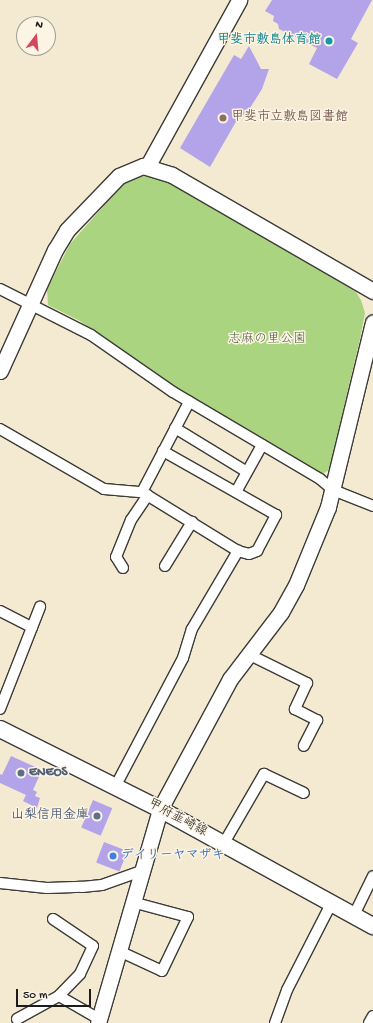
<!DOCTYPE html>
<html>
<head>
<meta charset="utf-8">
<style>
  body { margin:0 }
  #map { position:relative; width:373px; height:1023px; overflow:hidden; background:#f4ead1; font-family:"Gochi Hand","Klee One",sans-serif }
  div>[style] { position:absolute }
  .green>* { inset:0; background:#aad47f }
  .building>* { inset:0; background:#b3a4e9; transform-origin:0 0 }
  .roads { filter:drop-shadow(1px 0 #3c3b37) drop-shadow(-1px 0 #3c3b37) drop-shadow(0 1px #3c3b37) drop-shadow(0 -1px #3c3b37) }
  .street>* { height:10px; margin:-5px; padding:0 5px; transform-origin:5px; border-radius:5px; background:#fff }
  .secondary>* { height:15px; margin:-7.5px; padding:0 7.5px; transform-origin:7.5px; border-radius:7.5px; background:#fff }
  .primary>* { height:16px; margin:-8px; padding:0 8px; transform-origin:8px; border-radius:8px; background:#fff }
  .dots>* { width:11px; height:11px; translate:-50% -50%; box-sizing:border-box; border:2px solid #fcf5e5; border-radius:50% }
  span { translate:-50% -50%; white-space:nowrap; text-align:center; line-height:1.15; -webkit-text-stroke:3px #fcf5e5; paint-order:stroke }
  .culture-label { font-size:13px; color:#0d838f; font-weight:700 }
  .right { translate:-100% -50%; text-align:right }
  .education-label { font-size:13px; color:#785e54; font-weight:700 }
  .left { translate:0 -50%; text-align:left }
  .park-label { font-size:13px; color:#4e5c3f }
  .service-label { font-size:13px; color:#4e5e75; font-weight:700 }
  .street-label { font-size:13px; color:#1c1c1c }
  .shop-label { font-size:13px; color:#366cbe; font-weight:700 }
  .north { position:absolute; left:16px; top:16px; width:40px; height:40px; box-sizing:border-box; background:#fcf5e5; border:1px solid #a29e95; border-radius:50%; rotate:16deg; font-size:11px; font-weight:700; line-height:16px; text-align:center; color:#1c1c1c }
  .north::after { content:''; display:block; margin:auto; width:14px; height:18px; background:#d1495b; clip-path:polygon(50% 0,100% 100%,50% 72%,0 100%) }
  .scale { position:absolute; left:16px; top:989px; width:75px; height:18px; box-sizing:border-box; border:2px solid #1c1c1c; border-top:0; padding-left:5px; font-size:12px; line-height:14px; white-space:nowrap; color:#1c1c1c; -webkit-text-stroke:3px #fcf5e5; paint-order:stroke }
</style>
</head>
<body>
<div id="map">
  <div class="green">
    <div style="clip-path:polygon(142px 175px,159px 176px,173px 183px,342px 283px,356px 292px,361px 300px,365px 313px,360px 339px,329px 470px,322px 474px,313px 470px,182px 392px,80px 321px,48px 305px,47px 289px,70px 244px,126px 181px)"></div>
  </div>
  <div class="building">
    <div style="clip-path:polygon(272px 0,372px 0,351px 39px,358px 43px,337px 79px,309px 64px,317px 48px,279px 29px,278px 24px,273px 21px,274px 16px,265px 11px)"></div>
    <div style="clip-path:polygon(249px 46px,261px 69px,269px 69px,262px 89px,245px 116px,241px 113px,210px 167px,180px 148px,234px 55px,241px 59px)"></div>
    <div style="clip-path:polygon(11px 756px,42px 770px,33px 790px,37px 792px,35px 796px,40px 798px,37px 808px,23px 801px,26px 795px,0 783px,0 774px,2px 775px)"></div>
    <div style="left:93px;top:800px;width:21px;height:30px;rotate:23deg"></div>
    <div style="left:104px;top:842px;width:25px;height:22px;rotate:21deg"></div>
  </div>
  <div class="roads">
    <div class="street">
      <div style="left:0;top:289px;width:102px;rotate:26.8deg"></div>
      <div style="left:91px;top:335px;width:100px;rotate:34.8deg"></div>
      <div style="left:173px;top:392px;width:171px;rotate:30.6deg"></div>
      <div style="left:320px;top:479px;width:17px;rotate:40deg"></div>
      <div style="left:333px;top:490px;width:43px;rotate:21.8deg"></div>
      <div style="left:175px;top:428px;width:84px;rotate:31.4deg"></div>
      <div style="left:0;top:429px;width:120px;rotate:30deg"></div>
      <div style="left:104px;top:489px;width:38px;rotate:5deg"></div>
      <div style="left:142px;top:492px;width:113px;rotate:31.6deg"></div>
      <div style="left:238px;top:551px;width:11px;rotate:15deg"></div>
      <div style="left:249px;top:554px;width:9px;rotate:-21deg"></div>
      <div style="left:257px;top:551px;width:41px;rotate:-62.2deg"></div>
      <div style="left:276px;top:515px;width:130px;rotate:-150.5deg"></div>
      <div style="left:142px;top:492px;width:102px;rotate:-62.4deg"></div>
      <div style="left:236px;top:492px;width:54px;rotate:-61deg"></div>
      <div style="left:165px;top:566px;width:52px;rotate:-58.5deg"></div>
      <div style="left:123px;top:568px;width:13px;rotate:-122deg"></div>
      <div style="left:116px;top:557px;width:40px;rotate:-68deg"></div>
      <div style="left:131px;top:520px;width:30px;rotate:-56deg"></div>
      <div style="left:0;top:611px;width:36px;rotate:27deg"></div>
      <div style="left:248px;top:654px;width:66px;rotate:26.2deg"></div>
      <div style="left:307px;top:683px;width:29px;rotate:115deg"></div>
      <div style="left:295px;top:709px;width:25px;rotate:27deg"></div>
      <div style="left:317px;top:720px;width:29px;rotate:117deg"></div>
      <div style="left:0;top:709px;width:110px;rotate:-68.6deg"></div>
      <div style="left:115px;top:787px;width:146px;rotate:-62.2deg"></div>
      <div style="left:183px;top:658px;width:30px;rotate:-73deg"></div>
      <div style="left:192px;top:629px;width:91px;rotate:-59.5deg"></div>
      <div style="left:224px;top:843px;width:80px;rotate:-59.9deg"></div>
      <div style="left:264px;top:774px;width:44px;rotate:25.4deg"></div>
      <div style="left:0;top:883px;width:47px;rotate:6.1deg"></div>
      <div style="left:47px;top:888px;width:35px;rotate:-2deg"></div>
      <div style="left:82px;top:887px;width:20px;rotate:-6deg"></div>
      <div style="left:102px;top:885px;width:41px;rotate:-19.7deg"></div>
      <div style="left:354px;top:915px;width:43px;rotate:-64deg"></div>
      <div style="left:53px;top:919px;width:48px;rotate:34deg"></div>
      <div style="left:93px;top:946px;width:31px;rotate:115deg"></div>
      <div style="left:80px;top:974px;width:30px;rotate:134deg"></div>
      <div style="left:119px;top:951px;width:47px;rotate:24.9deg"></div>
      <div style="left:162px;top:971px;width:60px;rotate:-64.3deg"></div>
      <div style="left:188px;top:917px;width:58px;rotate:-165deg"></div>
      <div style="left:17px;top:1019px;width:48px;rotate:-28.7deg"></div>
      <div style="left:59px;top:996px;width:46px;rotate:29.9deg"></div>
      <div style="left:275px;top:1023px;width:35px;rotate:-70deg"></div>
      <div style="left:287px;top:990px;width:99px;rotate:-62.9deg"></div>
      <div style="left:369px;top:1023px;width:8px;rotate:-60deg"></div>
    </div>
    <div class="secondary">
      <div style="left:147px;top:167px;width:191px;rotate:-61.1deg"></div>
      <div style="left:0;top:371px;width:133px;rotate:-65.6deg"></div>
      <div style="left:55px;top:250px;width:23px;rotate:-59deg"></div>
      <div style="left:67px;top:230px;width:75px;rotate:-46.1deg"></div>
      <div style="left:119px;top:176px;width:26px;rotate:-23deg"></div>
      <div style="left:143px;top:166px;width:30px;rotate:17deg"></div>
      <div style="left:172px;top:175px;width:232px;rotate:30deg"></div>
      <div style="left:98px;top:1023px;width:223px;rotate:-73.8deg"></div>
      <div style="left:160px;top:809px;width:148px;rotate:-61.7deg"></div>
      <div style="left:230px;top:679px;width:84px;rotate:-52.7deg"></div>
      <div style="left:281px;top:612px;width:31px;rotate:-61deg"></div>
      <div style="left:296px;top:585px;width:84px;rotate:-67.7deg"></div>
      <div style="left:328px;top:507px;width:190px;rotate:-76.3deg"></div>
    </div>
    <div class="primary">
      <div style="left:0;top:729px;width:179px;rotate:26.6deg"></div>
      <div style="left:160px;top:809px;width:243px;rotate:28.8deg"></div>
    </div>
  </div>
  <div class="dots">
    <div style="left:329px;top:41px;background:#0f9aa8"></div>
    <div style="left:223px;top:118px;background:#8d6e63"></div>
    <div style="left:21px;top:773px;background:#5c6f8a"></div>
    <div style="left:97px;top:816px;background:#5c6f8a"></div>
    <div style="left:113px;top:856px;background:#3f7fe0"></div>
  </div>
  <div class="culture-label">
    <span class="right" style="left:321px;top:41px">甲斐市敷島体育館</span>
  </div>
  <div class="education-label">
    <span class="left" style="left:231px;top:118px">甲斐市立敷島図書館</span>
  </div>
  <div class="park-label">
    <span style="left:267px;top:340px">志麻の里公園</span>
  </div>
  <div class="service-label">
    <span class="left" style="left:29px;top:773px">ENEOS</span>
    <span class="right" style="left:89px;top:816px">山梨信用金庫</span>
  </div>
  <div class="street-label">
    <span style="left:177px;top:819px;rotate:28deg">甲府韮崎線</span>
  </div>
  <div class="shop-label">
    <span class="left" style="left:121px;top:856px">デイリーヤマザキ</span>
  </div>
  <div class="north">N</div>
  <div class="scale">50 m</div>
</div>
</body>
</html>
